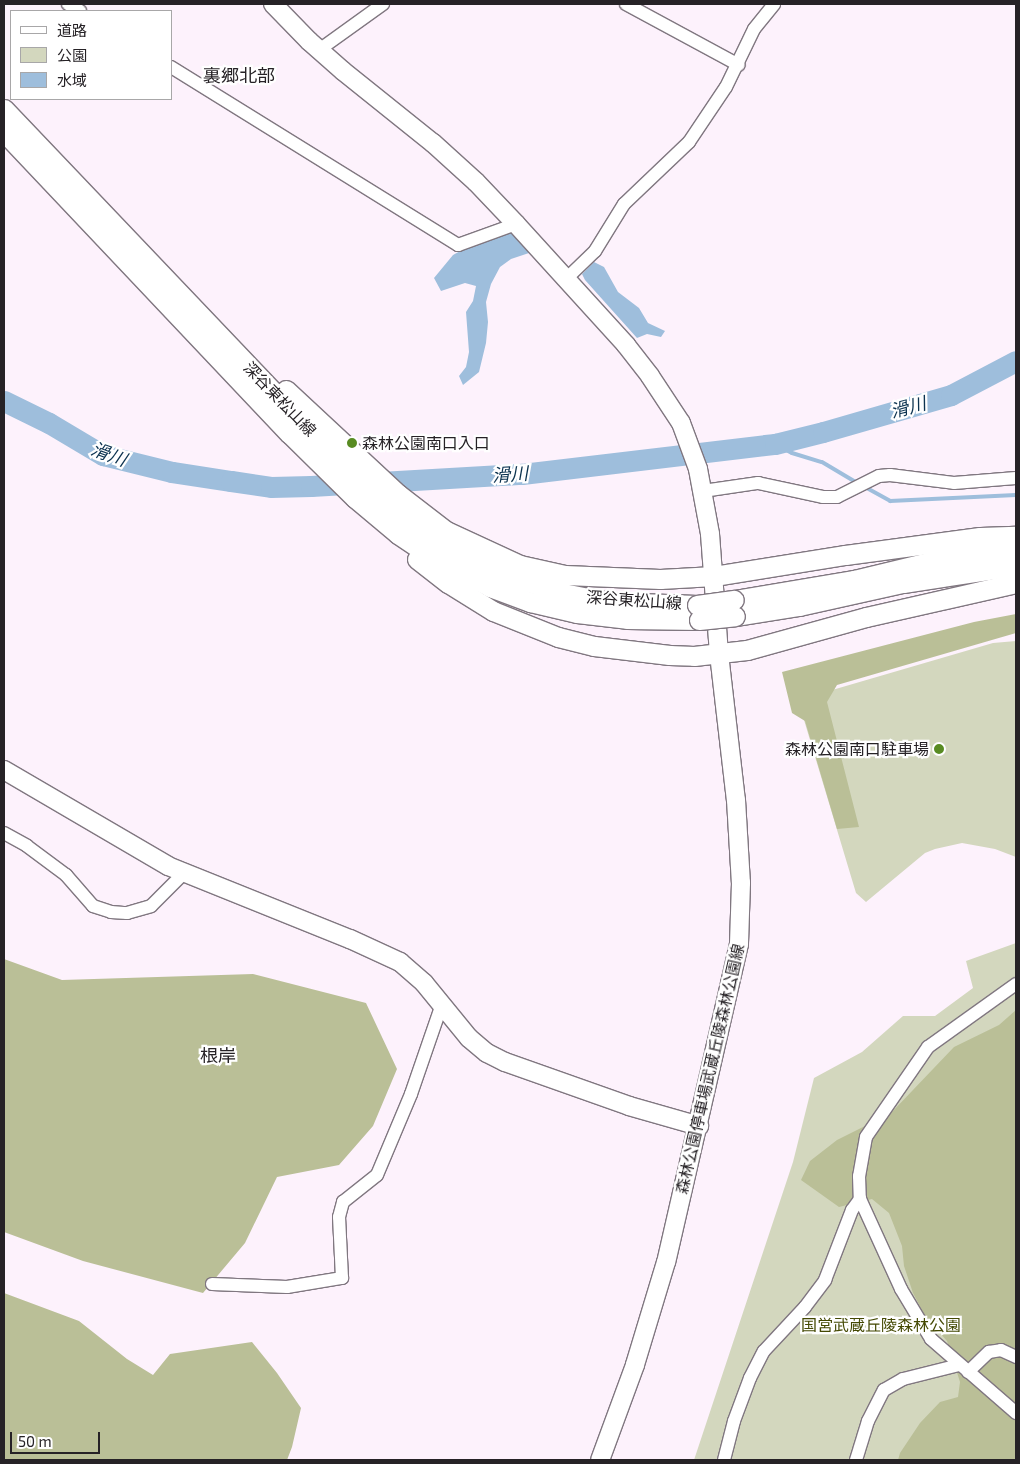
<!DOCTYPE html>
<html>
<head>
<meta charset="utf-8">
<style>
  body { margin:0 }
  #map { position:relative; width:1020px; height:1464px; overflow:hidden; background:#fdf2fc; font-family:"Exo 2","Noto Sans JP",sans-serif }
  div>[style] { position:absolute }
  .green>* { inset:0; background:#d3d7be }
  .forest>* { inset:0; background:#babf97 }
  .water>* { inset:0; background:#9ebedc }
  .stream>* { height:4px; margin:-2px; padding:0 2px; transform-origin:2px; border-radius:2px; background:#9ebedc }
  .river>* { height:21px; margin:-10.5px; padding:0 10.5px; transform-origin:10.5px; border-radius:10.5px; background:#9ebedc }
  .roads { filter:drop-shadow(1px 0 #807780) drop-shadow(-1px 0 #807780) drop-shadow(0 1px #807780) drop-shadow(0 -1px #807780) }
  .street>* { height:12px; margin:-6px; padding:0 6px; transform-origin:6px; border-radius:6px; background:#fff }
  .secondary>* { height:18px; margin:-9px; padding:0 9px; transform-origin:9px; border-radius:9px; background:#fff }
  .primary>* { height:19px; margin:-9.5px; padding:0 9.5px; transform-origin:9.5px; border-radius:9.5px; background:#fff }
  .bridges { filter:drop-shadow(1px 0 #807780) drop-shadow(-1px 0 #807780) drop-shadow(0 1px #807780) drop-shadow(0 -1px #807780) }
  .primary-bridge>* { height:19px; margin:-9.5px; padding:0 9.5px; transform-origin:9.5px; border-radius:9.5px; background:#fff }
  .dots>* { width:14px; height:14px; translate:-50% -50%; box-sizing:border-box; border:2px solid #fff; border-radius:50% }
  span { translate:-50% -50%; white-space:nowrap; text-align:center; line-height:1.15; -webkit-text-stroke:4.5px #fff; paint-order:stroke }
  .street-label { font-size:16px; color:#262226 }
  .poi-label { font-size:16px; color:#262226 }
  .left { translate:0 -50%; text-align:left }
  .right { translate:-100% -50%; text-align:right }
  .park-label { font-size:16px; color:#444903 }
  .neighbourhood-label { font-size:18px; color:#262226 }
  .water-label { font-size:18px; color:#0b324f; font-style:italic }
  .frame { position:absolute; inset:0; border:5px solid #262226; pointer-events:none }
  .legend { position:absolute; left:10px; top:10px; width:162px; height:90px; box-sizing:border-box; background:#fff; border:1px solid #a8a7a8; margin:0; padding:6px 9px; list-style:none; font-size:15px; color:#262226 }
  .legend li { display:flex; align-items:center; gap:10px; height:25px }
  .legend b { width:25px; border:1px solid #a8a7a8 }
  .scale { position:absolute; left:10px; top:1432px; width:90px; height:22px; box-sizing:border-box; border:2px solid #262226; border-top:0; padding-left:6px; font-size:15px; line-height:18px; white-space:nowrap; color:#262226; -webkit-text-stroke:4px #fff; paint-order:stroke }
</style>
</head>
<body>
<div id="map">
  <div class="green">
    <div style="clip-path:polygon(1016px 641px,1016px 857px,995px 849px,962px 843px,935px 849px,925px 853px,866px 902px,856px 893px,798px 700px,993px 643px)"></div>
    <div style="clip-path:polygon(1016px 943px,1016px 1460px,694px 1460px,793px 1162px,814px 1078px,862px 1052px,903px 1016px,935px 1016px,973px 988px,966px 961px)"></div>
  </div>
  <div class="forest">
    <div style="clip-path:polygon(1016px 614px,1016px 633px,837px 685px,827px 702px,859px 827px,837px 829px,805px 721px,792px 713px,782px 672px,974px 622px)"></div>
    <div style="clip-path:polygon(4px 959px,62px 980px,253px 974px,366px 1003px,397px 1069px,373px 1126px,339px 1165px,277px 1177px,245px 1243px,203px 1293px,83px 1261px,4px 1232px)"></div>
    <div style="clip-path:polygon(1016px 1010px,1016px 1460px,898px 1460px,900px 1453px,920px 1423px,940px 1402px,958px 1397px,960px 1382px,947px 1341px,925px 1316px,913px 1293px,904px 1266px,902px 1246px,889px 1213px,872px 1199px,839px 1207px,801px 1180px,810px 1161px,837px 1140px,891px 1113px,954px 1047px,999px 1025px)"></div>
    <div style="clip-path:polygon(4px 1293px,79px 1321px,127px 1359px,153px 1375px,170px 1354px,252px 1342px,277px 1373px,301px 1408px,292px 1447px,287px 1460px,4px 1460px)"></div>
  </div>
  <div class="water">
    <div style="clip-path:polygon(511px 232px,529px 253px,511px 259px,500px 267px,491px 284px,486px 302px,488px 322px,486px 343px,479px 372px,463px 385px,459px 376px,466px 367px,469px 352px,466px 312px,473px 301px,476px 286px,465px 283px,441px 291px,434px 278px,453px 255px,462px 250px)"></div>
    <div style="clip-path:polygon(594px 262px,604px 267px,618px 292px,639px 308px,648px 323px,665px 331px,661px 337px,647px 334px,637px 338px,585px 280px,582px 274px)"></div>
  </div>
  <div class="stream">
    <div style="left:775px;top:444px;width:19px;rotate:28deg"></div>
    <div style="left:792px;top:453px;width:31px;rotate:17deg"></div>
    <div style="left:822px;top:462px;width:43px;rotate:30.7deg"></div>
    <div style="left:865px;top:487px;width:29px;rotate:29deg"></div>
    <div style="left:890px;top:501px;width:126px;rotate:-2.7deg"></div>
  </div>
  <div class="river">
    <div style="left:4px;top:401px;width:50px;rotate:26.1deg"></div>
    <div style="left:49px;top:423px;width:63px;rotate:30.7deg"></div>
    <div style="left:103px;top:455px;width:71px;rotate:13.8deg"></div>
    <div style="left:172px;top:472px;width:60px;rotate:8.7deg"></div>
    <div style="left:231px;top:481px;width:40px;rotate:8.5deg"></div>
    <div style="left:271px;top:487px;width:40px;rotate:-1.4deg"></div>
    <div style="left:311px;top:486px;width:211px;rotate:-3.3deg"></div>
    <div style="left:522px;top:474px;width:255px;rotate:-6.8deg"></div>
    <div style="left:775px;top:444px;width:49px;rotate:-14deg"></div>
    <div style="left:823px;top:432px;width:133px;rotate:-16.1deg"></div>
    <div style="left:951px;top:395px;width:73px;rotate:-27.6deg"></div>
  </div>
  <div class="roads">
    <div class="street">
      <div style="left:68px;top:4px;width:14px;rotate:30deg"></div>
      <div style="left:626px;top:4px;width:128px;rotate:28.4deg"></div>
      <div style="left:319px;top:50px;width:79px;rotate:-35.7deg"></div>
      <div style="left:171px;top:67px;width:338px;rotate:31.8deg"></div>
      <div style="left:458px;top:245px;width:62px;rotate:-19.9deg"></div>
      <div style="left:566px;top:279px;width:40px;rotate:-44deg"></div>
      <div style="left:595px;top:251px;width:55px;rotate:-58.3deg"></div>
      <div style="left:624px;top:204px;width:90px;rotate:-43.6deg"></div>
      <div style="left:689px;top:142px;width:66px;rotate:-56.1deg"></div>
      <div style="left:726px;top:87px;width:64px;rotate:-64.2deg"></div>
      <div style="left:754px;top:29px;width:32px;rotate:-51deg"></div>
      <div style="left:703px;top:491px;width:56px;rotate:-8.3deg"></div>
      <div style="left:758px;top:483px;width:66px;rotate:12.2deg"></div>
      <div style="left:823px;top:497px;width:14px"></div>
      <div style="left:837px;top:497px;width:47px;rotate:-26.6deg"></div>
      <div style="left:879px;top:476px;width:11px;rotate:-5deg"></div>
      <div style="left:890px;top:475px;width:64px;rotate:7.1deg"></div>
      <div style="left:954px;top:483px;width:62px;rotate:-4.6deg"></div>
      <div style="left:4px;top:833px;width:26px;rotate:29deg"></div>
      <div style="left:27px;top:846px;width:49px;rotate:36.6deg"></div>
      <div style="left:66px;top:875px;width:41px;rotate:48.9deg"></div>
      <div style="left:93px;top:906px;width:19px;rotate:18deg"></div>
      <div style="left:111px;top:912px;width:16px;rotate:4deg"></div>
      <div style="left:127px;top:913px;width:25px;rotate:-16deg"></div>
      <div style="left:151px;top:906px;width:47px;rotate:-45deg"></div>
      <div style="left:1016px;top:984px;width:108px;rotate:144.4deg"></div>
      <div style="left:928px;top:1047px;width:109px;rotate:124.6deg"></div>
      <div style="left:866px;top:1137px;width:40px;rotate:100deg"></div>
      <div style="left:859px;top:1176px;width:23px;rotate:88deg"></div>
      <div style="left:860px;top:1199px;width:99px;rotate:65.5deg"></div>
      <div style="left:901px;top:1289px;width:58px;rotate:59deg"></div>
      <div style="left:931px;top:1339px;width:113px;rotate:41deg"></div>
      <div style="left:212px;top:1284px;width:75px;rotate:2.3deg"></div>
      <div style="left:287px;top:1287px;width:56px;rotate:-9.3deg"></div>
      <div style="left:342px;top:1278px;width:61px;rotate:-92.8deg"></div>
      <div style="left:339px;top:1217px;width:16px;rotate:-75deg"></div>
      <div style="left:343px;top:1202px;width:43px;rotate:-38.5deg"></div>
      <div style="left:377px;top:1175px;width:88px;rotate:-67.2deg"></div>
      <div style="left:411px;top:1094px;width:95px;rotate:-71deg"></div>
      <div style="left:968px;top:1372px;width:29px;rotate:-44deg"></div>
      <div style="left:989px;top:1352px;width:12px;rotate:-9deg"></div>
      <div style="left:1001px;top:1350px;width:17px;rotate:25deg"></div>
      <div style="left:724px;top:1460px;width:40px;rotate:-75.6deg"></div>
      <div style="left:734px;top:1421px;width:46px;rotate:-69.6deg"></div>
      <div style="left:750px;top:1378px;width:30px;rotate:-63deg"></div>
      <div style="left:764px;top:1351px;width:60px;rotate:-47deg"></div>
      <div style="left:805px;top:1307px;width:34px;rotate:-53deg"></div>
      <div style="left:825px;top:1280px;width:75px;rotate:-68.9deg"></div>
      <div style="left:852px;top:1210px;width:14px;rotate:-54deg"></div>
      <div style="left:856px;top:1460px;width:41px;rotate:-72.9deg"></div>
      <div style="left:868px;top:1421px;width:35px;rotate:-63deg"></div>
      <div style="left:884px;top:1390px;width:22px;rotate:-30deg"></div>
      <div style="left:903px;top:1379px;width:58px;rotate:-14deg"></div>
    </div>
    <div class="secondary">
      <div style="left:273px;top:4px;width:52px;rotate:45.8deg"></div>
      <div style="left:309px;top:41px;width:45px;rotate:41.4deg"></div>
      <div style="left:343px;top:71px;width:115px;rotate:38.7deg"></div>
      <div style="left:433px;top:143px;width:58px;rotate:42.2deg"></div>
      <div style="left:476px;top:182px;width:58px;rotate:46.4deg"></div>
      <div style="left:516px;top:224px;width:164px;rotate:47.7deg"></div>
      <div style="left:626px;top:345px;width:39px;rotate:52deg"></div>
      <div style="left:650px;top:376px;width:56px;rotate:56.6deg"></div>
      <div style="left:681px;top:423px;width:49px;rotate:69.7deg"></div>
      <div style="left:698px;top:469px;width:66px;rotate:79.5deg"></div>
      <div style="left:710px;top:534px;width:120px;rotate:85.7deg"></div>
      <div style="left:719px;top:654px;width:147px;rotate:83.4deg"></div>
      <div style="left:736px;top:800px;width:83px;rotate:86.6deg"></div>
      <div style="left:741px;top:883px;width:61px;rotate:91.9deg"></div>
      <div style="left:739px;top:944px;width:326px;rotate:102.9deg"></div>
      <div style="left:666px;top:1262px;width:108px;rotate:106.8deg"></div>
      <div style="left:635px;top:1365px;width:101px;rotate:110.2deg"></div>
      <div style="left:4px;top:770px;width:190px;rotate:30.3deg"></div>
      <div style="left:168px;top:866px;width:196px;rotate:21.9deg"></div>
      <div style="left:350px;top:939px;width:55px;rotate:24.7deg"></div>
      <div style="left:400px;top:962px;width:32px;rotate:41deg"></div>
      <div style="left:424px;top:983px;width:71px;rotate:50.7deg"></div>
      <div style="left:469px;top:1038px;width:23px;rotate:40deg"></div>
      <div style="left:487px;top:1053px;width:20px;rotate:27deg"></div>
      <div style="left:505px;top:1062px;width:132px;rotate:19.5deg"></div>
      <div style="left:629px;top:1106px;width:73px;rotate:15.9deg"></div>
    </div>
    <div class="primary">
      <div style="left:4px;top:109px;width:471px;rotate:46.4deg"></div>
      <div style="left:329px;top:450px;width:73px;rotate:43.3deg"></div>
      <div style="left:382px;top:500px;width:58px;rotate:38deg"></div>
      <div style="left:428px;top:536px;width:67px;rotate:28.5deg"></div>
      <div style="left:487px;top:568px;width:75px;rotate:18.7deg"></div>
      <div style="left:558px;top:592px;width:52px;rotate:11.1deg"></div>
      <div style="left:609px;top:602px;width:88px;rotate:2deg"></div>
      <div style="left:4px;top:132px;width:415px;rotate:46.6deg"></div>
      <div style="left:289px;top:433px;width:93px;rotate:44.6deg"></div>
      <div style="left:355px;top:498px;width:56px;rotate:39.9deg"></div>
      <div style="left:398px;top:534px;width:40px;rotate:34deg"></div>
      <div style="left:431px;top:556px;width:67px;rotate:27.7deg"></div>
      <div style="left:490px;top:587px;width:43px;rotate:20.6deg"></div>
      <div style="left:530px;top:602px;width:48px;rotate:13.2deg"></div>
      <div style="left:577px;top:613px;width:50px;rotate:6.8deg"></div>
      <div style="left:627px;top:619px;width:72px;rotate:0.8deg"></div>
      <div style="left:286px;top:390px;width:153px;rotate:42.9deg"></div>
      <div style="left:398px;top:494px;width:61px;rotate:37.6deg"></div>
      <div style="left:446px;top:531px;width:81px;rotate:24.7deg"></div>
      <div style="left:520px;top:565px;width:46px;rotate:12.5deg"></div>
      <div style="left:565px;top:575px;width:95px;rotate:2.4deg"></div>
      <div style="left:660px;top:579px;width:54px;rotate:-3.2deg"></div>
      <div style="left:714px;top:576px;width:133px;rotate:-9.1deg"></div>
      <div style="left:845px;top:555px;width:136px;rotate:-7.6deg"></div>
      <div style="left:980px;top:537px;width:36px;rotate:-2deg"></div>
      <div style="left:417px;top:559px;width:39px;rotate:38deg"></div>
      <div style="left:448px;top:583px;width:53px;rotate:31.9deg"></div>
      <div style="left:493px;top:611px;width:70px;rotate:21.8deg"></div>
      <div style="left:558px;top:637px;width:37px;rotate:14deg"></div>
      <div style="left:594px;top:646px;width:76px;rotate:6.8deg"></div>
      <div style="left:669px;top:655px;width:25px;rotate:2deg"></div>
      <div style="left:694px;top:656px;width:53px;rotate:-6.5deg"></div>
      <div style="left:747px;top:650px;width:123px;rotate:-15.5deg"></div>
      <div style="left:866px;top:617px;width:154px;rotate:-12.8deg"></div>
      <div style="left:734px;top:600px;width:122px;rotate:-9.5deg"></div>
      <div style="left:854px;top:580px;width:94px;rotate:-13.6deg"></div>
      <div style="left:945px;top:558px;width:71px;rotate:-6.4deg"></div>
      <div style="left:735px;top:616px;width:65px;rotate:-8.9deg"></div>
      <div style="left:799px;top:606px;width:107px;rotate:-12.5deg"></div>
      <div style="left:903px;top:583px;width:114px;rotate:-8.6deg"></div>
    </div>
  </div>
  <div class="bridges">
    <div class="primary-bridge">
      <div style="left:697px;top:605px;width:37px;rotate:-8deg"></div>
      <div style="left:699px;top:620px;width:36px;rotate:-6deg"></div>
    </div>
  </div>
  <div class="dots">
    <div style="left:352px;top:443px;background:#588b22"></div>
    <div style="left:939px;top:749px;background:#588b22"></div>
  </div>
  <div class="street-label">
    <span style="left:280px;top:399px;rotate:46deg">深谷東松山線</span>
    <span style="left:634px;top:600px;rotate:4deg">深谷東松山線</span>
    <span style="left:710px;top:1069px;rotate:-77deg">森林公園停車場武蔵丘陵森林公園線</span>
  </div>
  <div class="poi-label">
    <span class="left" style="left:362px;top:443px">森林公園南口入口</span>
    <span class="right" style="left:929px;top:749px">森林公園南口駐車場</span>
  </div>
  <div class="park-label">
    <span style="left:881px;top:1325px">国営武蔵丘陵森林公園</span>
  </div>
  <div class="neighbourhood-label">
    <span style="left:239px;top:75px">裏郷北部</span>
    <span style="left:218px;top:1055px">根岸</span>
  </div>
  <div class="water-label">
    <span style="left:908px;top:407px;rotate:-15deg">滑川</span>
    <span style="left:109px;top:454px;rotate:20deg">滑川</span>
    <span style="left:510px;top:474px;rotate:-4deg">滑川</span>
  </div>
  <div class="frame"></div>
  <ul class="legend">
  <li><b style="height:6px;background:#fff"></b>道路</li>
  <li><b style="height:14px;background:#d3d7be"></b>公園</li>
  <li><b style="height:14px;background:#9ebedc"></b>水域</li>
  </ul>
  <div class="scale">50 m</div>
</div>
</body>
</html>
